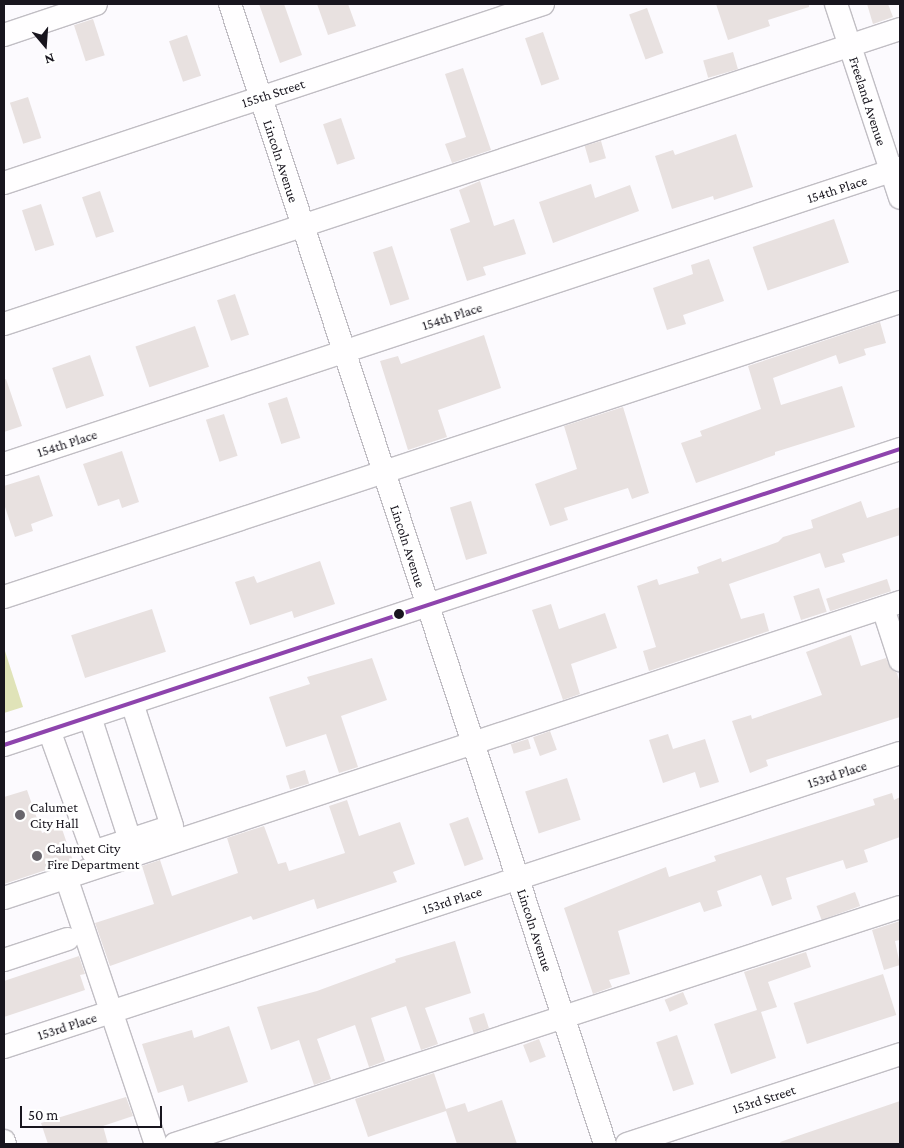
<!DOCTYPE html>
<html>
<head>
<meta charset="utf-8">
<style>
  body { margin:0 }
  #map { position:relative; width:904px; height:1148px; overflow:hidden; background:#fcfafe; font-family:"Crimson Pro",serif }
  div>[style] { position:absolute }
  .green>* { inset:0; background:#e0e3b8 }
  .building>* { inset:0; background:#e8e1e0; transform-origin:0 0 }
  .roads { filter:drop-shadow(1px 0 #c1bec4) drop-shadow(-1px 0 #c1bec4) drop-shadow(0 1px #c1bec4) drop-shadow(0 -1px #c1bec4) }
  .minor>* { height:22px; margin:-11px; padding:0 11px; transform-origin:11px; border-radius:11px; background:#fffeff }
  .bus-1>* { height:4px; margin:-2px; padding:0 2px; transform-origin:2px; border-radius:2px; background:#8e44ad }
  .dots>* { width:14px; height:14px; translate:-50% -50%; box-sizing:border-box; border:2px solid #fff; border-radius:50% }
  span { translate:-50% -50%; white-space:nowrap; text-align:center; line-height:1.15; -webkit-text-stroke:5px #fff; paint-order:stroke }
  .street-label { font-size:14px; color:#18151e }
  .poi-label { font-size:14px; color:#18151e }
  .left { translate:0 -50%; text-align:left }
  .frame { position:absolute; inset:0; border:5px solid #18151e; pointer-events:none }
  .north { position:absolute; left:20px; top:20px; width:50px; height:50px; -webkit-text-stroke:4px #fff; paint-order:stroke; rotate:162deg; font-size:14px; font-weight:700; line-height:20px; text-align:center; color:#18151e }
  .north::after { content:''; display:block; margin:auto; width:18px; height:22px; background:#18151e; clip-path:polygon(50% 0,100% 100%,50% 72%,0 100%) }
  .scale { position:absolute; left:20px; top:1106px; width:142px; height:22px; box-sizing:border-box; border:2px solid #18151e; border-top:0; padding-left:6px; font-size:15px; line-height:18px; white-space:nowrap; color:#18151e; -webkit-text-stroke:4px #fff; paint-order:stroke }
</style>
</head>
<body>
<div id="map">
  <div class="green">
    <div style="clip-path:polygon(4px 648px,23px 707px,4px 713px)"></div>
  </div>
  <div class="building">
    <div style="clip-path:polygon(259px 4px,284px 4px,302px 55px,280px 63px)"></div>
    <div style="clip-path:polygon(317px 4px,348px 4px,356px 26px,328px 35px)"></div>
    <div style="clip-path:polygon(716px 4px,809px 4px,809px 7px,768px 20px,770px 26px,728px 40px)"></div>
    <div style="clip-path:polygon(867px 4px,888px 4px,893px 17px,873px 24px)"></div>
    <div style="left:647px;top:8px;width:48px;height:19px;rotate:70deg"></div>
    <div style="left:93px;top:19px;width:38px;height:20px;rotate:72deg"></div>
    <div style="left:543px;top:32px;width:50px;height:19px;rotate:71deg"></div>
    <div style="left:187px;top:35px;width:43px;height:19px;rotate:71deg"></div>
    <div style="left:733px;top:52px;width:18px;height:31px;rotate:74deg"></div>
    <div style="clip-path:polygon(463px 68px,491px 150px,452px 163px,445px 144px,466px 137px,445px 74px)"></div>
    <div style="left:28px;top:97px;width:43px;height:19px;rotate:72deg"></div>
    <div style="left:341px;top:118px;width:43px;height:19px;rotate:71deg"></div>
    <div style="clip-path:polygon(736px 134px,753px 187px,714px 200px,713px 196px,672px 209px,655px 156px,673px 150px,675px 155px)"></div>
    <div style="left:601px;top:141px;width:18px;height:17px;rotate:74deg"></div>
    <div style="clip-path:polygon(480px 181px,494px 226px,514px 219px,526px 254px,483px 267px,486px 275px,467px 281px,450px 229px,470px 222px,459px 190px)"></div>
    <div style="clip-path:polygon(591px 184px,595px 198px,630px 185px,639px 211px,553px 243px,539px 202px)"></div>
    <div style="left:100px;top:191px;width:43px;height:19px;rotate:71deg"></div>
    <div style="left:41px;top:204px;width:43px;height:20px;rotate:72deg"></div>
    <div style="left:834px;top:219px;width:46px;height:86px;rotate:71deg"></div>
    <div style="left:392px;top:246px;width:56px;height:20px;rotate:72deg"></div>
    <div style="clip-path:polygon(709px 259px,724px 301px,683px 315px,686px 324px,667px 330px,653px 288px,693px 274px,691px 265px)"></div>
    <div style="left:235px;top:294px;width:43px;height:19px;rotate:71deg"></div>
    <div style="clip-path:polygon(880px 322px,886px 343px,864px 349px,866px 355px,839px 364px,836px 355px,773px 378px,781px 405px,842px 386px,855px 427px,775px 452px,775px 455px,696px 483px,681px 443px,702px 436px,700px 431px,761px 409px,748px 366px)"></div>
    <div style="left:195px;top:326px;width:43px;height:63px;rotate:71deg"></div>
    <div style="clip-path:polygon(484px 335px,501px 388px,438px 410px,447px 437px,408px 450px,380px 361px,398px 356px,401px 364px)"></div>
    <div style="left:90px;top:355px;width:43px;height:40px;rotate:71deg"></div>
    <div style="clip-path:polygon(6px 379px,22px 426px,4px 432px,4px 380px)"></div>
    <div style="left:287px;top:397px;width:43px;height:20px;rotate:72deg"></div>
    <div style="clip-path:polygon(623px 407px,649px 493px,632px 499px,628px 488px,564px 508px,568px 520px,550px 526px,535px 484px,577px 469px,564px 426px)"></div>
    <div style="left:224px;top:414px;width:44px;height:19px;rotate:72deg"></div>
    <div style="clip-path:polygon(122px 451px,139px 502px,122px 508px,119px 499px,98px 506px,83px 464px)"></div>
    <div style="clip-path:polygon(39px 475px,53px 516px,31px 524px,33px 531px,15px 537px,4px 504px,4px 486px)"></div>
    <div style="left:471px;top:501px;width:55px;height:22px;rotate:73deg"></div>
    <div style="clip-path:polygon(861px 501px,867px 518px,900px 507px,900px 535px,842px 554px,845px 562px,825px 568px,820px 553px,729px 584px,741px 619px,764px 613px,769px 631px,649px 671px,643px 651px,656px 647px,637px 586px,657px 579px,659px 585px,699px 573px,697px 567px,721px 558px,722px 562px,778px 542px,783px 537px,813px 528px,811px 520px)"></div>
    <div style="clip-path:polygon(320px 561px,335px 604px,294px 618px,292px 611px,250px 625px,235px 582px,254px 576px,257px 583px)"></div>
    <div style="left:887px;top:579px;width:13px;height:64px;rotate:72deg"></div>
    <div style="left:819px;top:588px;width:25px;height:27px;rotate:72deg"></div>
    <div style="clip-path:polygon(551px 604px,559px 629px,605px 613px,617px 648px,571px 664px,580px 694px,563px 700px,532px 610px)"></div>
    <div style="left:152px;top:609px;width:45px;height:85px;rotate:72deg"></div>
    <div style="clip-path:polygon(851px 635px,861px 666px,886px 658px,891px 669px,897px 673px,900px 684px,900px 717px,766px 760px,768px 766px,750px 773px,732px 721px,751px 715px,752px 719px,822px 695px,806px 652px)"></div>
    <div style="clip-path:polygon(372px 658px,387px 700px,341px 716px,358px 767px,339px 773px,326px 734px,286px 747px,269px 697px,310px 684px,307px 677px)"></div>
    <div style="left:550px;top:731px;width:20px;height:18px;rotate:70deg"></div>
    <div style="clip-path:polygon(668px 734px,673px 749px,705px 739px,719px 782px,700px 788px,695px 772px,663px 783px,649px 740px)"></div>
    <div style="left:528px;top:739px;width:10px;height:18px;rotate:73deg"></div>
    <div style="left:305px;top:770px;width:14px;height:20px;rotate:73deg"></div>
    <div style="left:567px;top:778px;width:44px;height:44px;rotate:72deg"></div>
    <div style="clip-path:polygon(27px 790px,42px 833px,61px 826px,73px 861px,4px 884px,4px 797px)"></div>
    <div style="clip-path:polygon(892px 793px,894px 800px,900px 797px,900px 837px,864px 850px,868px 862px,846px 869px,843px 860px,786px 878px,792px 899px,772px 906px,761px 875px,717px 891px,722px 906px,704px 912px,700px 902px,618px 931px,630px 974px,609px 980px,612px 987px,593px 994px,564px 908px,666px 867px,669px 877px,716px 861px,714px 856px,875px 805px,873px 799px)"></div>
    <div style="clip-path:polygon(347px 800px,359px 836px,400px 822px,415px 864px,393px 872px,397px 882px,317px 909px,314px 899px,253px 920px,251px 916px,110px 966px,95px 923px,154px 904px,142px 866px,160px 860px,172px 896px,238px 873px,227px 838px,264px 826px,278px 864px,286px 862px,289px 871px,345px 853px,329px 806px)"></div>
    <div style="left:468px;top:817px;width:45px;height:20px;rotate:70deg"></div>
    <div style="left:855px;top:892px;width:15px;height:41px;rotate:70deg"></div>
    <div style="clip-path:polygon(900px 921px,900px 940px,895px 941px,900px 965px,884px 970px,872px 930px)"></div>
    <div style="clip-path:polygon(455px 941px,471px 993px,425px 1008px,438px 1044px,421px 1050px,406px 1006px,371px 1018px,385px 1061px,369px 1067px,355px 1025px,317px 1039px,331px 1079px,314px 1085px,299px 1040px,271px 1050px,257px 1007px,317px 991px,396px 962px,395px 959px)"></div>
    <div style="clip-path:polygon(806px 952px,811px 967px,768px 982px,777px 1007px,761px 1012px,776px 1058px,731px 1074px,714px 1024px,757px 1010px,744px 972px)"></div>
    <div style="clip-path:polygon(79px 956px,85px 974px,80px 975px,85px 990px,4px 1017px,4px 981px)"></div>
    <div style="left:883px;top:974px;width:43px;height:94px;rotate:72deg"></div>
    <div style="left:683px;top:992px;width:13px;height:20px;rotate:67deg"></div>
    <div style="left:484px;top:1013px;width:16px;height:16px;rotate:72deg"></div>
    <div style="clip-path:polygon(229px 1026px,248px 1082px,188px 1102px,183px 1085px,158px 1093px,142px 1044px,192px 1030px,194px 1038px)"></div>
    <div style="left:677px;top:1035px;width:52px;height:22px;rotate:71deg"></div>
    <div style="left:539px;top:1039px;width:19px;height:17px;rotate:69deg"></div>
    <div style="clip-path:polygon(434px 1073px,446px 1109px,465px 1103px,468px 1112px,502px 1100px,517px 1144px,457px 1144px,446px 1111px,368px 1137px,355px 1099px)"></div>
    <div style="clip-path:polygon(126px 1097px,133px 1116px,103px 1126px,108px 1144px,48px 1144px,41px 1123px)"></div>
    <div style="clip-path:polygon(900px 1101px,900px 1144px,781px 1144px,780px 1142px)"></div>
  </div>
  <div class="roads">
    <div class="minor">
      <div style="left:230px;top:4px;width:1200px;rotate:71.79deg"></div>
      <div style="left:836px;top:4px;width:204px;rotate:71.7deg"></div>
      <div style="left:4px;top:35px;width:97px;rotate:-18.6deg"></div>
      <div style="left:4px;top:183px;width:568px;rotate:-18.37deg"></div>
      <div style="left:4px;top:324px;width:943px;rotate:-18.22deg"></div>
      <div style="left:4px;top:464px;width:944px;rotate:-18.28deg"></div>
      <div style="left:4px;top:597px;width:943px;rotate:-18.22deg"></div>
      <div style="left:883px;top:608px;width:55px;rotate:71.9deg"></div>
      <div style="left:90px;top:717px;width:129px;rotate:72deg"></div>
      <div style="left:49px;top:730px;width:130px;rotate:70.2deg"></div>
      <div style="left:93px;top:852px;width:83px;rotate:-18.2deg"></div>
      <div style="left:172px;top:826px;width:129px;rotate:-108deg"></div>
      <div style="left:4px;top:745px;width:944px;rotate:-18.28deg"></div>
      <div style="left:66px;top:877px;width:282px;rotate:71.4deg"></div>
      <div style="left:4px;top:898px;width:944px;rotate:-18.28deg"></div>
      <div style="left:4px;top:960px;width:67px;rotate:-18.2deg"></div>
      <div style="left:4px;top:1047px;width:943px;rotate:-18.17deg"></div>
      <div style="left:4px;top:1141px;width:3px;rotate:72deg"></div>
      <div style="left:175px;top:1144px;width:763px;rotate:-18.1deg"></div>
      <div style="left:627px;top:1144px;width:287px;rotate:-18.2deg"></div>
    </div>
  </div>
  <div class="bus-1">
    <div style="left:4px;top:745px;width:944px;rotate:-18.28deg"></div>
  </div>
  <div class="dots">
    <div style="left:399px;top:614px;background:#18151e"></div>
    <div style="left:20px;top:815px;background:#68656c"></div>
    <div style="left:37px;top:856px;background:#68656c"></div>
  </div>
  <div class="street-label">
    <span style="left:273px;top:93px;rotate:-18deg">155th Street</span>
    <span style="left:868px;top:101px;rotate:72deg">Freeland Avenue</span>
    <span style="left:281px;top:161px;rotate:72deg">Lincoln Avenue</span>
    <span style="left:837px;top:189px;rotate:-18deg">154th Place</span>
    <span style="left:452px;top:316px;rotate:-18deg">154th Place</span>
    <span style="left:67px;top:443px;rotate:-18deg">154th Place</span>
    <span style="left:408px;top:546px;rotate:72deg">Lincoln Avenue</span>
    <span style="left:837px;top:774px;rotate:-18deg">153rd Place</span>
    <span style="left:452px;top:900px;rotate:-18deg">153rd Place</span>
    <span style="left:535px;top:930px;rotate:72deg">Lincoln Avenue</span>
    <span style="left:67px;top:1026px;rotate:-18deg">153rd Place</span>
    <span style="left:764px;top:1099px;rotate:-18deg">153rd Street</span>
  </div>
  <div class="poi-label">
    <span class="left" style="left:30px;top:815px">Calumet<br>City Hall</span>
    <span class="left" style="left:47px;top:856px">Calumet City<br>Fire Department</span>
  </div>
  <div class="frame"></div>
  <div class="north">N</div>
  <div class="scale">50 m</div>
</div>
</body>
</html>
